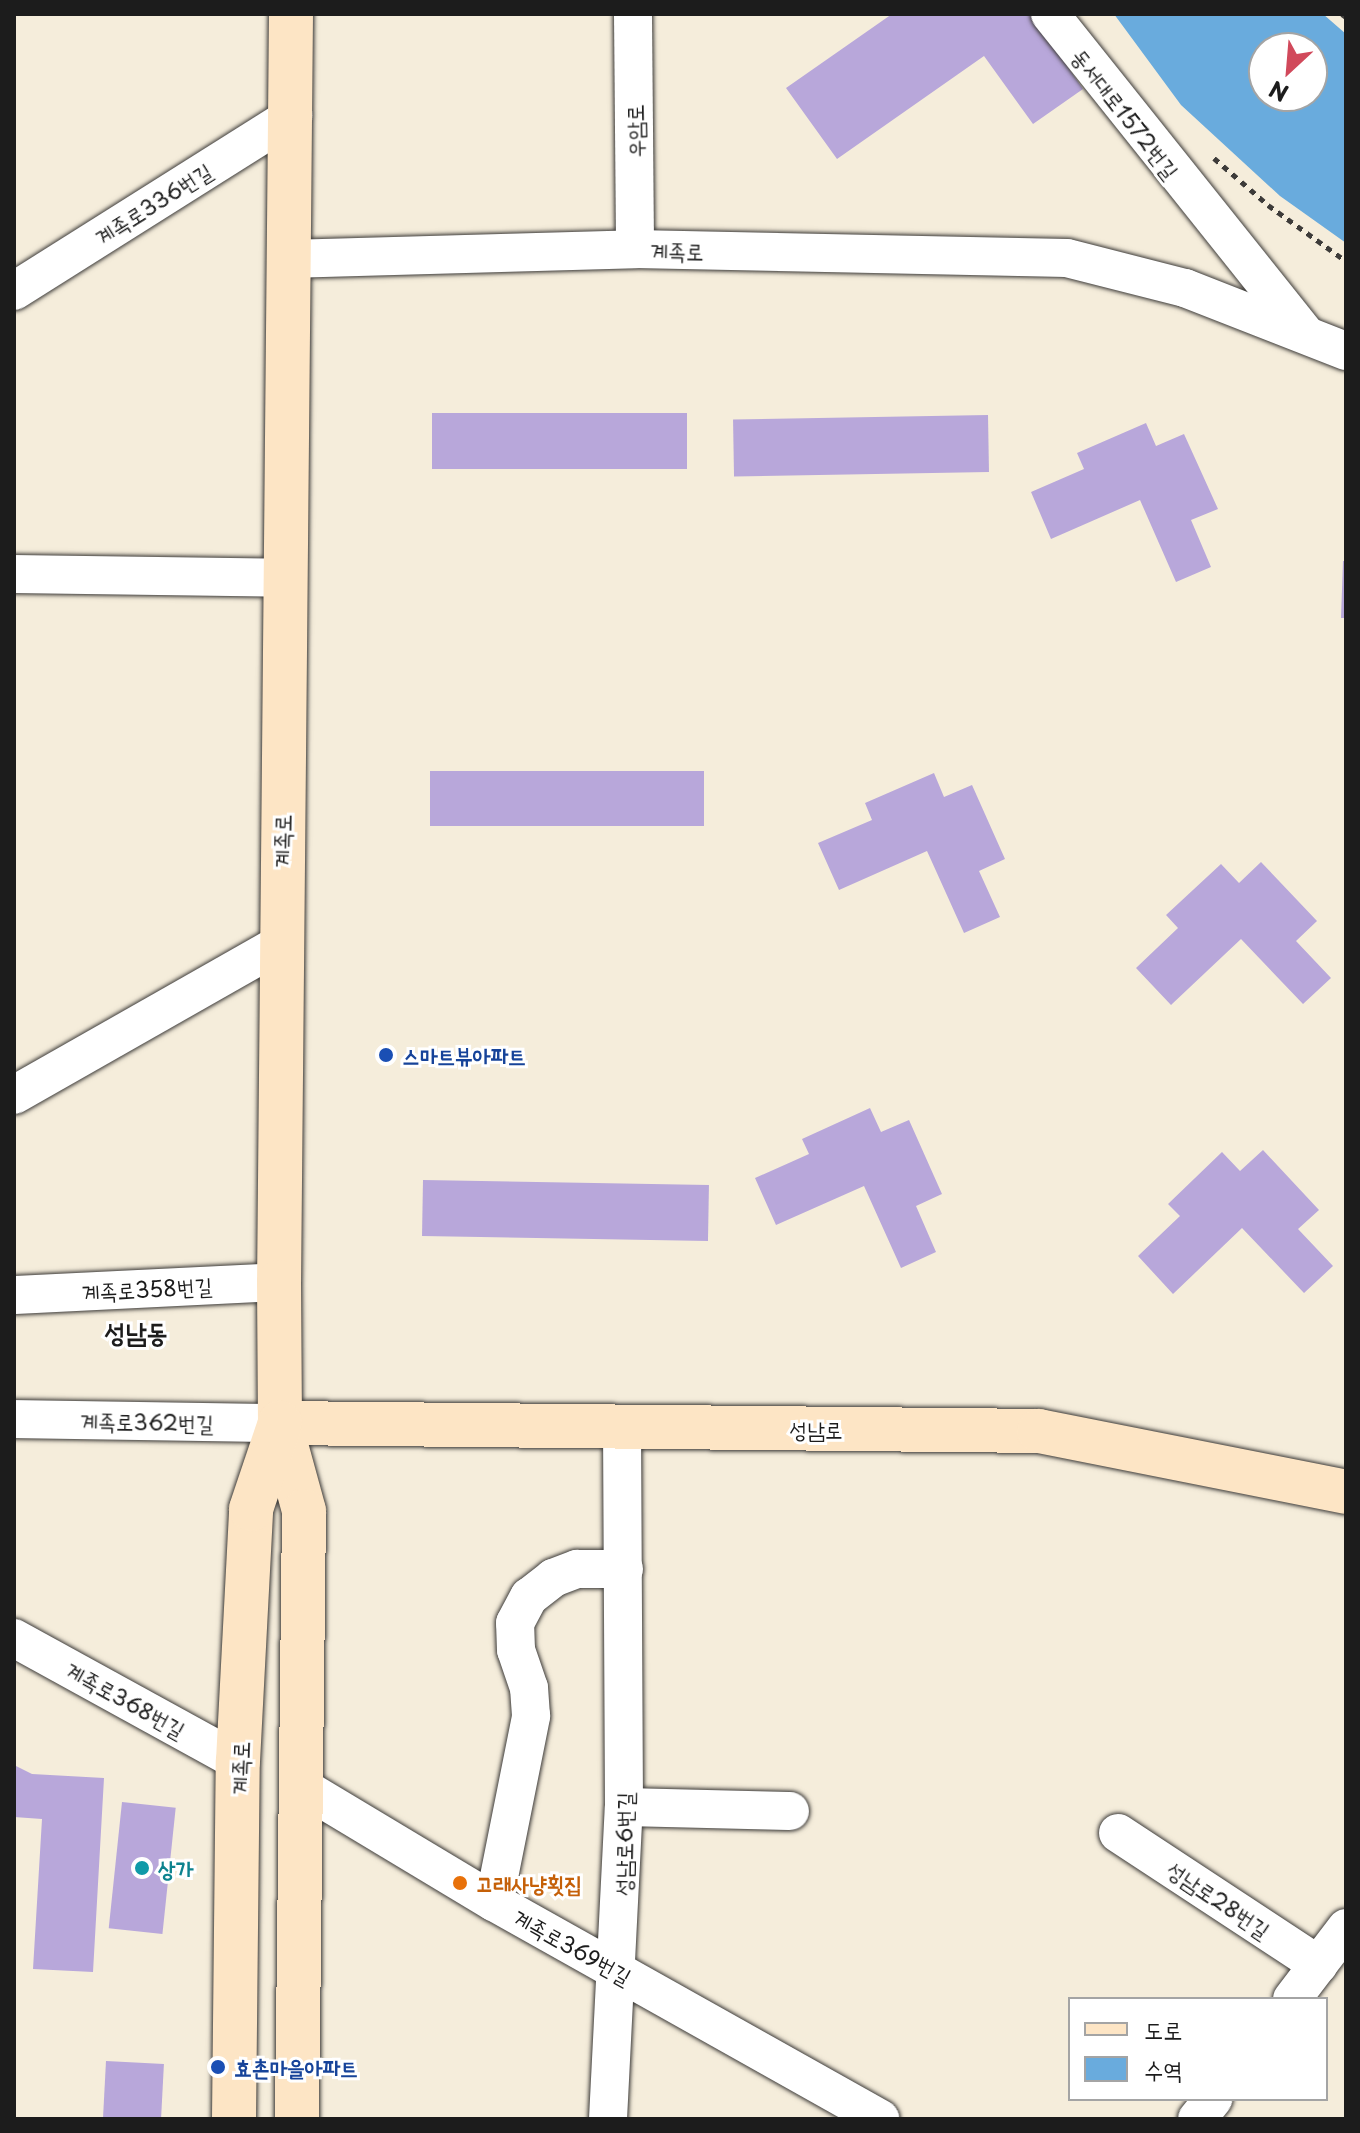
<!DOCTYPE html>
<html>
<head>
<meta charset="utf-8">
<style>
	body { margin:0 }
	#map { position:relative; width:1360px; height:2133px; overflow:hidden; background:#f5eddb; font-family:"Playpen Sans","Poor Story",sans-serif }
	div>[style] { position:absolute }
	.water>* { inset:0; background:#69abdd }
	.building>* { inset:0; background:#b8a7da; transform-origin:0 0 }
	.path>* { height:5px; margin-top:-2.5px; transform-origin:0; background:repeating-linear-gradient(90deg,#3d3b39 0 6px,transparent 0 12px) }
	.roads { filter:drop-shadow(0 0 2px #3d3b39) drop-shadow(0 0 2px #3d3b39) }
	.street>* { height:38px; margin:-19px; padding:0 19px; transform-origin:19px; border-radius:19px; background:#fff }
	.secondary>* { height:44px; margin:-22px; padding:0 22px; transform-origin:22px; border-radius:22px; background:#fde5c5 }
	.dots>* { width:22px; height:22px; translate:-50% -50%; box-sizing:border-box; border:4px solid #fff; border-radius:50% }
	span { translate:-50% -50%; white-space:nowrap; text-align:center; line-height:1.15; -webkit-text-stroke:6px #fff; paint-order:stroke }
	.street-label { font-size:22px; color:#1c1c1c }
	.transit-label { font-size:22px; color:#164399; font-weight:700 }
	.left { translate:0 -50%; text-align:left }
	.culture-label { font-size:22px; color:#0d838f; font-weight:700 }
	.food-label { font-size:22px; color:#c56008; font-weight:700 }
	.quarter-label { font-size:26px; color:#1c1c1c; font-weight:700 }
	.frame { position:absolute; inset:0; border:16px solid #1c1c1c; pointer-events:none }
	.legend { position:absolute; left:1068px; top:1997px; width:260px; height:104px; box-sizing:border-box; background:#fff; border:2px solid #a4a4a4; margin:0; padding:10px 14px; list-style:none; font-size:24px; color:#1c1c1c }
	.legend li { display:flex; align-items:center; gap:16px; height:40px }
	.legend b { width:40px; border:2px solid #a4a4a4 }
	.north { position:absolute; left:1248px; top:32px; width:80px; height:80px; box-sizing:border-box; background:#fff; border:2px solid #a4a4a4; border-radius:50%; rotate:206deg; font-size:22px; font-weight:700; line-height:32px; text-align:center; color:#1c1c1c }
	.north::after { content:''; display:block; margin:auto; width:28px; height:36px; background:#d1495b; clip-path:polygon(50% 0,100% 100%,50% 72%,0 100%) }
</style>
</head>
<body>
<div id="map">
	<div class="water">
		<i style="clip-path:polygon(evenodd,1114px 14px,1323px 14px,1346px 34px,1346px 243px,1280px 196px,1181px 105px,1114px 14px,1264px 48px,1312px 48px,1312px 96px,1264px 96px,1264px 48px)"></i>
	</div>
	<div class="building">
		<i style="clip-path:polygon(892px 14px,1031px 14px,1083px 89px,1033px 124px,984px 56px,837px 159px,786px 88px)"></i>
		<i style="left:432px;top:413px;width:255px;height:56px"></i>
		<i style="left:988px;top:415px;width:57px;height:255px;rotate:89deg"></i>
		<i style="clip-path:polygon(1146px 423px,1156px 446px,1184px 434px,1218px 509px,1191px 520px,1211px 567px,1176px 582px,1140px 500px,1051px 539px,1031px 492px,1084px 469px,1077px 453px)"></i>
		<i style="clip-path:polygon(1343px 561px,1346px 561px,1346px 618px,1341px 618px)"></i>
		<i style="left:430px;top:771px;width:274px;height:55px"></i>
		<i style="clip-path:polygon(934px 773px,944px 797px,972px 785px,1005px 859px,979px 871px,1000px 917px,964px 933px,927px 851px,839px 890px,818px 843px,872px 820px,865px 803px)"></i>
		<i style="clip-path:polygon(1261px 862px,1317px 921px,1296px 941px,1331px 978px,1303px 1004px,1241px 939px,1171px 1005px,1136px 968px,1178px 928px,1166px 915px,1221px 864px,1239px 883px)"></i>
		<i style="clip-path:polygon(870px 1108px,881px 1132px,909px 1120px,942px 1194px,916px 1206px,936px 1252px,901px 1268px,864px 1186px,776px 1225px,755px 1178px,809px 1154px,802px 1139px)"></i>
		<i style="clip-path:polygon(1263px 1150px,1319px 1210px,1298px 1229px,1333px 1266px,1304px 1293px,1242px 1228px,1173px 1294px,1138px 1256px,1180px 1216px,1168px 1204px,1222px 1152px,1240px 1171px)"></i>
		<i style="left:423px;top:1180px;width:286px;height:56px;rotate:1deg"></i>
		<i style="clip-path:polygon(14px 1765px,32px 1774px,104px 1778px,93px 1972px,33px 1969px,42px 1819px,14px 1817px)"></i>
		<i style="left:122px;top:1802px;width:54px;height:127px;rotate:6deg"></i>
		<i style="left:106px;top:2061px;width:58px;height:58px;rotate:3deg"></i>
	</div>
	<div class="path">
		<i style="left:1342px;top:14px;width:5px;rotate:37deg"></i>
		<i style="left:1214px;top:158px;width:72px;rotate:41deg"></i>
		<i style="left:1268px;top:205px;width:96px;rotate:35.7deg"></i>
	</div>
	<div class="roads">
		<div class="street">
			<i style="left:633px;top:14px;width:235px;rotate:89.5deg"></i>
			<i style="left:1050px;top:14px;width:407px;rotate:51.4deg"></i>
			<i style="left:287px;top:259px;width:348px;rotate:-1.6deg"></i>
			<i style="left:635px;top:249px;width:432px;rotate:1.2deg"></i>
			<i style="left:1067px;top:258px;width:122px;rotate:14.3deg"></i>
			<i style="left:1185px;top:288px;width:173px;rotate:21.4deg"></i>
			<i style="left:14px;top:291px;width:330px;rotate:-32.2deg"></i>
			<i style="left:14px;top:574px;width:270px;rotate:0.8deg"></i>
			<i style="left:14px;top:1095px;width:306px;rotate:-29.6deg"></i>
			<i style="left:14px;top:1295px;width:265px;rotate:-2.8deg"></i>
			<i style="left:14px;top:1419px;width:266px;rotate:0.9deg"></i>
			<i style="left:14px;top:1638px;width:256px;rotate:28.8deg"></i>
			<i style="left:304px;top:1788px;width:222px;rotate:31deg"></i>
			<i style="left:494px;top:1902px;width:443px;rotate:29.3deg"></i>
			<i style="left:624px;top:1807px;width:166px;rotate:1.4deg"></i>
			<i style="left:1118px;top:1833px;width:240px;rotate:33.3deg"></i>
			<i style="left:494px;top:1902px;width:190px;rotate:-78.7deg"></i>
			<i style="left:531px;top:1716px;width:28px;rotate:-94deg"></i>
			<i style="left:529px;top:1688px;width:40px;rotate:-108.9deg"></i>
			<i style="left:516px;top:1650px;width:27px;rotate:-92deg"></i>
			<i style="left:515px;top:1623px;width:30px;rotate:-62deg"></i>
			<i style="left:529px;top:1597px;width:31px;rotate:-38deg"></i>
			<i style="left:553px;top:1578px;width:26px;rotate:-21deg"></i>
			<i style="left:577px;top:1569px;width:47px"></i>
			<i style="left:1292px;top:1999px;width:89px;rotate:-52.7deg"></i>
			<i style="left:608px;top:2119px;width:312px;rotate:-87.1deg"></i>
			<i style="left:624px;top:1807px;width:379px;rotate:-90.3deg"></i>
			<i style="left:1197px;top:2119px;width:26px;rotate:-51deg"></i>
		</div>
		<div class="secondary">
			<i style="left:291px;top:14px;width:1268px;rotate:90.54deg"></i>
			<i style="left:279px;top:1282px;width:141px;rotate:89.6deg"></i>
			<i style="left:280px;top:1423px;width:91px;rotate:74.7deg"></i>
			<i style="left:304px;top:1511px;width:608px;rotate:90.66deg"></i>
			<i style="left:280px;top:1423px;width:759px;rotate:0.6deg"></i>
			<i style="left:1039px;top:1431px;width:313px;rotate:11.2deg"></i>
			<i style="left:234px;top:2119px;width:358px;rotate:-89.4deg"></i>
			<i style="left:238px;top:1761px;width:252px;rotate:-87deg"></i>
			<i style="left:251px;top:1509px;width:91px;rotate:-71.4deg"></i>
		</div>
	</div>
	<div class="dots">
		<i style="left:386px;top:1055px;background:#1a4fb4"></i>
		<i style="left:142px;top:1868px;background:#0f9aa8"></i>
		<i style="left:460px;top:1883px;background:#e8710a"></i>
		<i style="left:218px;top:2067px;background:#1a4fb4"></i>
	</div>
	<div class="street-label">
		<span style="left:1126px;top:113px;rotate:52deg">동서대로1572번길</span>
		<span style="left:634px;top:131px;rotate:-91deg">우암로</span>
		<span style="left:153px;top:203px;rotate:-32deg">계족로336번길</span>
		<span style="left:677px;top:250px;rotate:1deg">계족로</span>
		<span style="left:281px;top:841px;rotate:-89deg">계족로</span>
		<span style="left:147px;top:1288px;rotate:-3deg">계족로358번길</span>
		<span style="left:147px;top:1421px;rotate:1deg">계족로362번길</span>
		<span style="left:816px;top:1429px">성남로</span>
		<span style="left:126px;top:1699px;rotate:29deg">계족로368번길</span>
		<span style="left:239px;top:1768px;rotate:-88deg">계족로</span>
		<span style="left:623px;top:1844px;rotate:-89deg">성남로6번길</span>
		<span style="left:1219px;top:1899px;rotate:34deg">성남로28번길</span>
		<span style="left:573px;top:1946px;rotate:29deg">계족로369번길</span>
	</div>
	<div class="transit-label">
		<span class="left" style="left:402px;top:1055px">스마트뷰아파트</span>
		<span class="left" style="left:234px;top:2067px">효촌마을아파트</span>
	</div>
	<div class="culture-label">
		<span class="left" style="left:158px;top:1868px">상가</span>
	</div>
	<div class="food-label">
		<span class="left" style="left:476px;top:1883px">고래사냥횟집</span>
	</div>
	<div class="quarter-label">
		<span style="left:136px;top:1332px">성남동</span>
	</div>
	<div class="frame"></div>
	<ul class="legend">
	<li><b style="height:10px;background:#fde5c5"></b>도로</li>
	<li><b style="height:22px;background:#69abdd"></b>수역</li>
	</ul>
	<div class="north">N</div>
</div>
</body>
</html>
